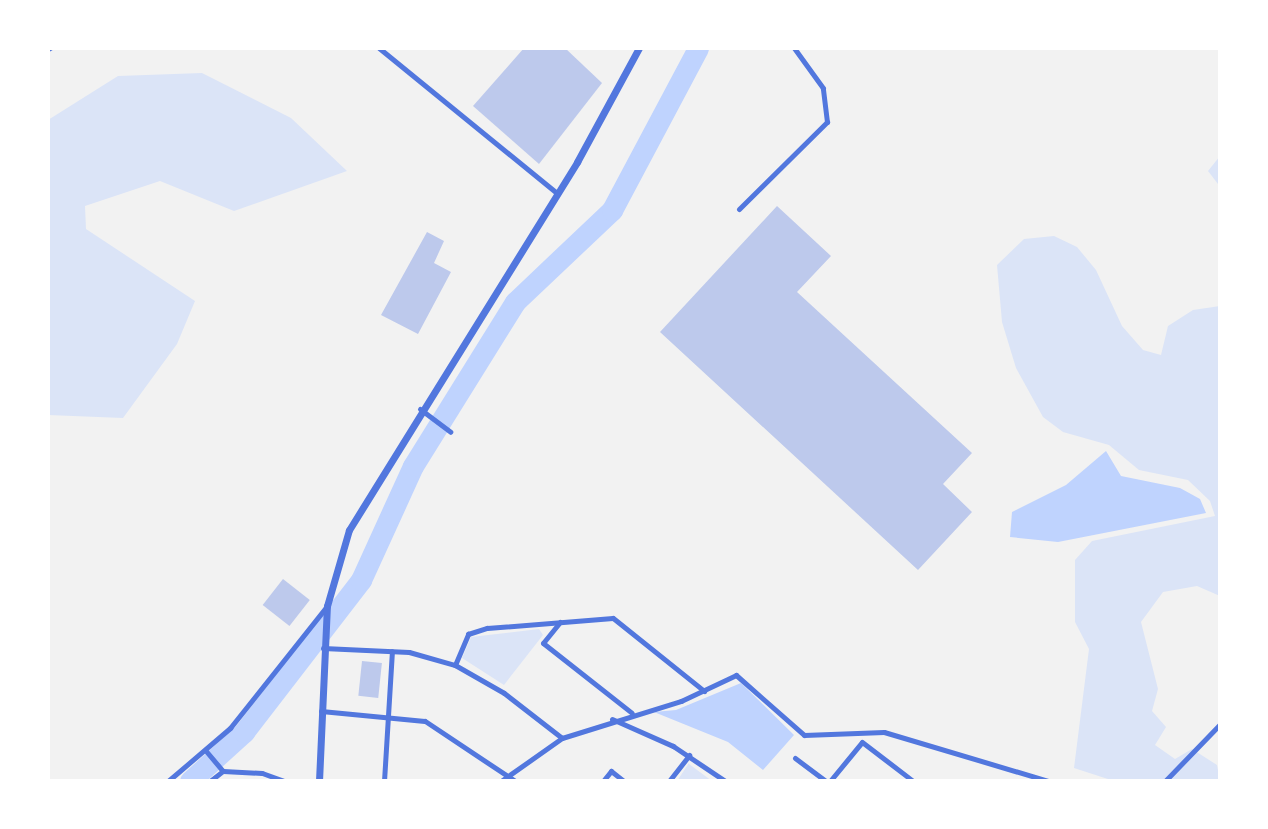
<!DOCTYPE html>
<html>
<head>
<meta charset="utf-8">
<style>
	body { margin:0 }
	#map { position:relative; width:1268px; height:829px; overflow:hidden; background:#f2f2f2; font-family:"Fira Sans Condensed",sans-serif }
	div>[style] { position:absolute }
	.green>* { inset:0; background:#dbe4f7 }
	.water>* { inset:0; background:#bfd3fe }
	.river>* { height:21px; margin:-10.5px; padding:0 10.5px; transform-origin:10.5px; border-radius:10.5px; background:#bfd3fe }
	.building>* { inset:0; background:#bdc9ec; transform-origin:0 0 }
	.minor>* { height:5px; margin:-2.5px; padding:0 2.5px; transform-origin:2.5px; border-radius:2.5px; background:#5277de }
	.tertiary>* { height:7px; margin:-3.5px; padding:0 3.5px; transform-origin:3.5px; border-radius:3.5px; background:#5277de }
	span { translate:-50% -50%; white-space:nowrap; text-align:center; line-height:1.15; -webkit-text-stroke:4.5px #fff; paint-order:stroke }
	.frame { position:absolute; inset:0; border:50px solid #fff; pointer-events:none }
</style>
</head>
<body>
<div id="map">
	<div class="green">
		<i style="clip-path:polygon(202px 73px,291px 118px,347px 171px,234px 211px,160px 181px,85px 206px,86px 229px,195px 301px,177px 344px,123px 418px,48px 415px,48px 120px,118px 76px)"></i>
		<i style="clip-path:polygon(1220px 156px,1220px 184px,1218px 184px,1208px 171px)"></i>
		<i style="clip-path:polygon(1054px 236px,1077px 247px,1096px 270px,1122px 326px,1143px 350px,1161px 355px,1168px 326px,1193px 310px,1220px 306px,1220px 596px,1197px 586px,1163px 592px,1141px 622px,1158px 689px,1152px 711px,1166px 727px,1155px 745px,1175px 759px,1192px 749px,1217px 765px,1220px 781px,1114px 781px,1074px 768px,1089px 649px,1075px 622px,1075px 560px,1092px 541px,1215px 516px,1210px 501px,1188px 480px,1139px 470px,1109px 445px,1063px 432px,1043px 417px,1016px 368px,1002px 322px,997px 265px,1024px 239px)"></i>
		<i style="clip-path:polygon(539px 629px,543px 635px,504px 685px,462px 658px,471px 637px)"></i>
		<i style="clip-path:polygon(689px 763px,689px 764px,712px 781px,677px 781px)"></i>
	</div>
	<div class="water">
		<i style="clip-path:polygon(1106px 451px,1121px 476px,1180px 488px,1200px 499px,1206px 513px,1058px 542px,1010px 537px,1012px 512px,1066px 485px)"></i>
		<i style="clip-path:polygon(741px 683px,794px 735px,763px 770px,728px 742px,654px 712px,676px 710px)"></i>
	</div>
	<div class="river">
		<i style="left:190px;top:781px;width:73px;rotate:-42.2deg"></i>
		<i style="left:244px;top:732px;width:192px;rotate:-52.4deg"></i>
		<i style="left:361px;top:580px;width:125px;rotate:-65.5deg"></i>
		<i style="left:413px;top:466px;width:193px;rotate:-58.1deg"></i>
		<i style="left:515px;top:302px;width:134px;rotate:-43.5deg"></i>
		<i style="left:612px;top:210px;width:183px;rotate:-62deg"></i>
	</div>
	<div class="building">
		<i style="clip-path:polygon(524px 48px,565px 48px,602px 83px,539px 164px,473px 106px)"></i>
		<i style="clip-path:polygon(777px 206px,831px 256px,797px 292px,972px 453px,943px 484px,972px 512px,918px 570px,660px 332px)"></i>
		<i style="clip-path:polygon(427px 232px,444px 241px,434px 263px,451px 272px,418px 334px,381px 315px)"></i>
		<i style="left:283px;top:579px;width:34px;height:33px;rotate:38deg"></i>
		<i style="left:362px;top:661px;width:20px;height:35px;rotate:6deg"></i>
	</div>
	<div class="minor">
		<i style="left:379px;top:48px;width:231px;rotate:39.2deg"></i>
		<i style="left:48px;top:49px;width:2px;rotate:-27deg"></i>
		<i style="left:739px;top:209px;width:124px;rotate:-44.7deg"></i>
		<i style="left:827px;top:122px;width:34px;rotate:-97deg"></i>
		<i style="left:823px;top:88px;width:49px;rotate:-125.9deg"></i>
		<i style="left:420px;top:409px;width:38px;rotate:37deg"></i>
		<i style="left:560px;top:622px;width:27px;rotate:129deg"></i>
		<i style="left:543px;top:643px;width:113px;rotate:38.2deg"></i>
		<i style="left:323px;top:648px;width:86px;rotate:2.7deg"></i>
		<i style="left:409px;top:652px;width:48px;rotate:15.8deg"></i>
		<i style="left:455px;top:665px;width:56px;rotate:29.7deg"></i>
		<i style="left:504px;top:693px;width:73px;rotate:37.8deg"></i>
		<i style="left:455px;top:665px;width:34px;rotate:-67deg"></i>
		<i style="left:468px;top:634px;width:20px;rotate:-18deg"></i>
		<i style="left:487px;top:628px;width:126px;rotate:-4.5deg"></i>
		<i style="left:613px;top:618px;width:117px;rotate:38.7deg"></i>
		<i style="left:321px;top:711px;width:104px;rotate:5.5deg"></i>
		<i style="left:425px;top:721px;width:108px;rotate:33.7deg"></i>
		<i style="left:612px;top:719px;width:67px;rotate:23.9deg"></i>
		<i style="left:673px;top:746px;width:63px;rotate:33.9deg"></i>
		<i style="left:206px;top:751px;width:26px;rotate:50deg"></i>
		<i style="left:223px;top:771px;width:39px;rotate:3deg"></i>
		<i style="left:262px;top:773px;width:23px;rotate:20deg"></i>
		<i style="left:795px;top:758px;width:38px;rotate:37deg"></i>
		<i style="left:168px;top:781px;width:82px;rotate:-40.5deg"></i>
		<i style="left:230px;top:728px;width:156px;rotate:-51.5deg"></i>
		<i style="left:210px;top:781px;width:16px;rotate:-38deg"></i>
		<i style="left:384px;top:781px;width:130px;rotate:-86.5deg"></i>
		<i style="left:501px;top:781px;width:75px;rotate:-35.2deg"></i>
		<i style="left:562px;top:738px;width:125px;rotate:-17.3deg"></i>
		<i style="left:681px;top:701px;width:61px;rotate:-25.3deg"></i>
		<i style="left:736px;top:675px;width:91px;rotate:41.4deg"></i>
		<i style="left:804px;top:735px;width:80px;rotate:-2.1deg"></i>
		<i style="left:884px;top:732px;width:171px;rotate:16.6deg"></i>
		<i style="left:603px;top:781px;width:13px;rotate:-51deg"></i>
		<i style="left:611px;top:771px;width:16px;rotate:38deg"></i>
		<i style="left:669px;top:781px;width:33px;rotate:-52deg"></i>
		<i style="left:830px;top:781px;width:50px;rotate:-50.6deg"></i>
		<i style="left:862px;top:742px;width:64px;rotate:37.4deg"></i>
		<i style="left:1165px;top:781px;width:79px;rotate:-46deg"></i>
	</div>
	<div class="tertiary">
		<i style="left:319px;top:781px;width:175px;rotate:-87.4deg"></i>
		<i style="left:327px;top:606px;width:79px;rotate:-73.9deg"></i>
		<i style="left:349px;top:530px;width:433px;rotate:-58.2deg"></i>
		<i style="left:577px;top:162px;width:130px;rotate:-61.5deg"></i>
	</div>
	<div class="frame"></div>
</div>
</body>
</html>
